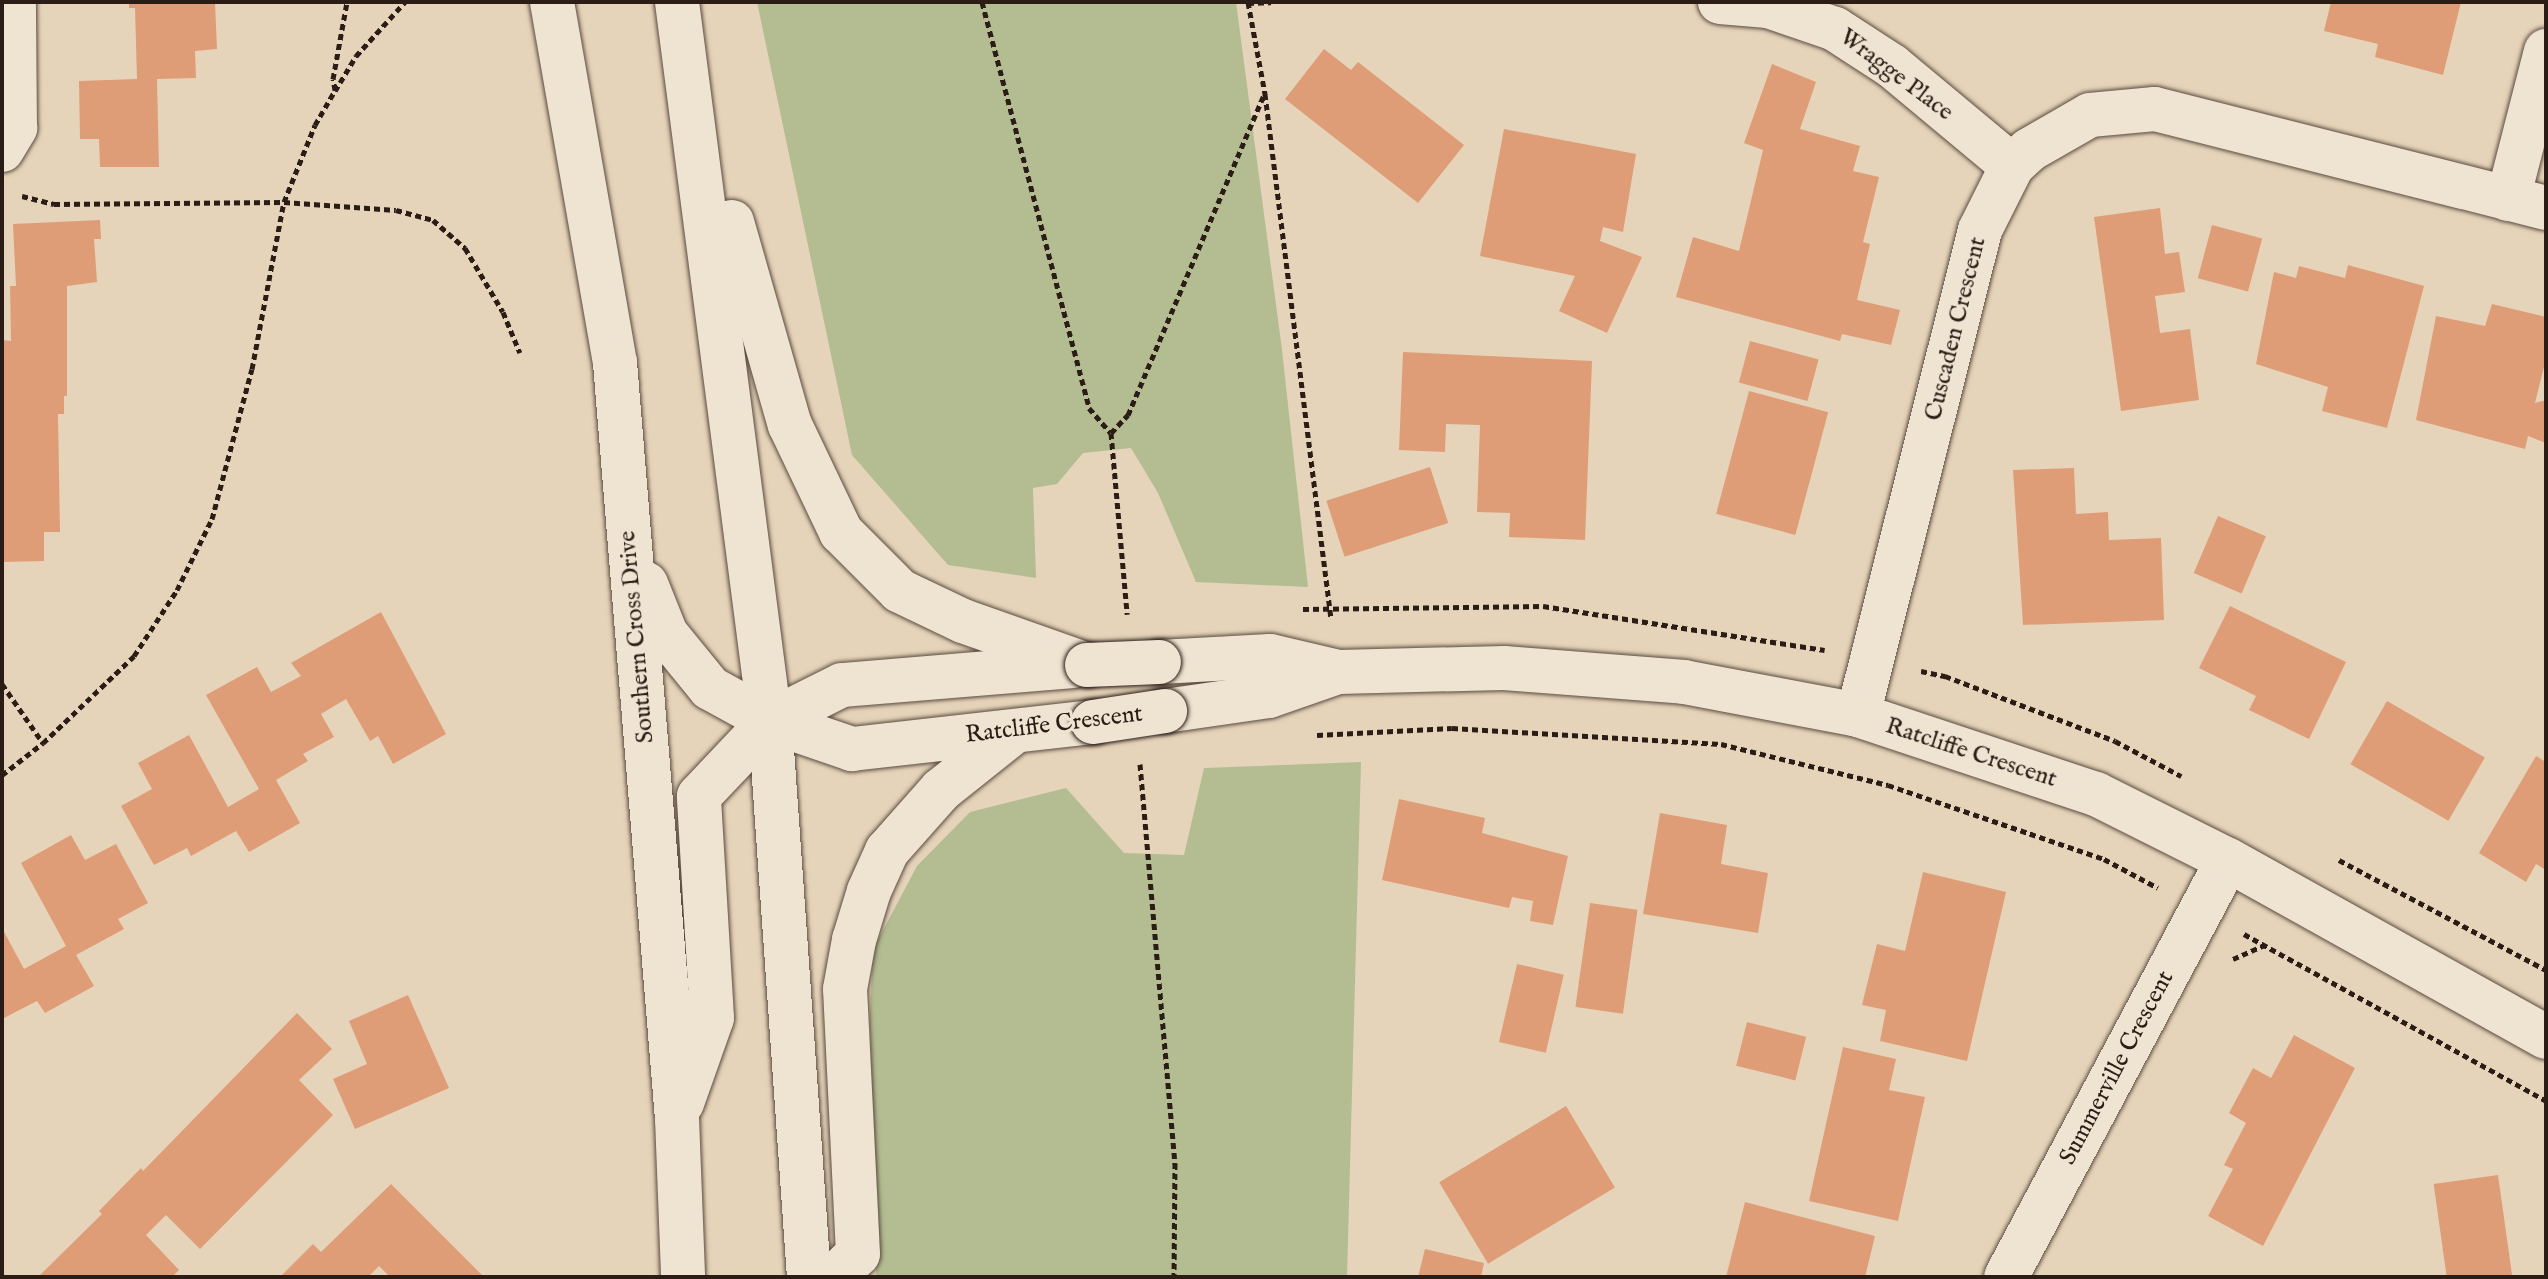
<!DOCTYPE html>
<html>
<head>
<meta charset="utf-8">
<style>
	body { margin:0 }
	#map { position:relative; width:2548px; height:1279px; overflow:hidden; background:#e6d4ba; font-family:"IM FELL English",serif }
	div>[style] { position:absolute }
	.green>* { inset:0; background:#b3bd91 }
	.building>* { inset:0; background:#de9d77; transform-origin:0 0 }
	.path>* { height:5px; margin-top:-2.5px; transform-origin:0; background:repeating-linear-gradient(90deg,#2b1d16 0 6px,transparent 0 10px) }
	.roads { filter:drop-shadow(0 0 2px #5a4b3f) drop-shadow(0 0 2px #5a4b3f) }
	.street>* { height:44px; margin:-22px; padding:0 22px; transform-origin:22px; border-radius:22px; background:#efe3d2 }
	.secondary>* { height:44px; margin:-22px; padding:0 22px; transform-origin:22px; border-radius:22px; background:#efe3d2 }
	.bridges { filter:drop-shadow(0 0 2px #2b1d16) drop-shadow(0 0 2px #2b1d16) }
	.secondary-bridge>* { height:44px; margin:-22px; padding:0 22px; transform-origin:22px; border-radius:22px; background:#efe3d2 }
	span { translate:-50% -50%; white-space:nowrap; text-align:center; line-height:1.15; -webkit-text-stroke:6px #efe3d2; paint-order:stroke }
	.street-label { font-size:24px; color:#2b1d16 }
	.frame { position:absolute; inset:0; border:4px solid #2b1d16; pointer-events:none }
</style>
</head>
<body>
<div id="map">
	<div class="green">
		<i style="clip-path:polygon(757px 2px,1236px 2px,1282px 350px,1308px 587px,1196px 582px,1158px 493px,1131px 448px,1083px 453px,1057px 484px,1033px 488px,1036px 578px,948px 565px,852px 455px)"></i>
		<i style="clip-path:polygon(1361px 762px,1347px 1277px,876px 1277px,870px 1014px,873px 949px,917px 866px,970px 812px,1066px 788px,1124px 853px,1184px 855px,1204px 768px)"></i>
	</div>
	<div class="building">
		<i style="clip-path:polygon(129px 2px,215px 2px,217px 49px,195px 51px,196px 78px,157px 79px,159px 167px,100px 167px,99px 139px,80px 139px,79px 81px,137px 79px,135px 8px,129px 8px)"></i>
		<i style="clip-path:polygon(2331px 2px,2461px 2px,2443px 75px,2375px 57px,2378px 44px,2324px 31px)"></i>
		<i style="clip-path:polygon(1324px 49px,1351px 70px,1358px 62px,1464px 145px,1418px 203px,1285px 99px)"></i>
		<i style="clip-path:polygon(1772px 64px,1816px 82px,1800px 129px,1860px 146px,1853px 171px,1879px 177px,1863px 242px,1870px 244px,1857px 300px,1900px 310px,1891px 345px,1842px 334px,1840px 341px,1676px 297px,1693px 237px,1739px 251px,1763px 150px,1744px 143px)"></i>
		<i style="clip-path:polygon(1504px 129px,1636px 154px,1623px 232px,1603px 227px,1600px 241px,1642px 257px,1607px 333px,1559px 311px,1575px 276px,1480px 256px)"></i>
		<i style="clip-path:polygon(2160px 208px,2165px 254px,2179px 252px,2185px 292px,2155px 296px,2160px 333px,2190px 329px,2199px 400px,2121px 411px,2094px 217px)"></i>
		<i style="clip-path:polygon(100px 220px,101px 239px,94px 239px,97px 282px,67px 286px,67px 396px,64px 396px,64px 414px,58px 414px,60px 532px,44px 532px,44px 561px,2px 562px,2px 340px,11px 341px,10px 286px,16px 286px,13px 224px)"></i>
		<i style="left:2212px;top:225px;width:52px;height:55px;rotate:15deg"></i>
		<i style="clip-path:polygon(2348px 265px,2424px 286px,2387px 428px,2322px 411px,2328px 387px,2256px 364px,2274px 272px,2296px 278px,2299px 266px,2345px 278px)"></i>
		<i style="clip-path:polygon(2492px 304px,2546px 317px,2546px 359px,2535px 403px,2546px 400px,2546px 443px,2528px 436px,2525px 449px,2416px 420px,2436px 316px,2485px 326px)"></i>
		<i style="left:1750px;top:341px;width:71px;height:43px;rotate:15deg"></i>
		<i style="clip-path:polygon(1403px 352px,1592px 361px,1585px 540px,1509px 537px,1510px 513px,1477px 512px,1480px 425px,1446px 424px,1445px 452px,1399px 450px)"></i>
		<i style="left:1749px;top:391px;width:82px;height:127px;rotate:15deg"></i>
		<i style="left:1430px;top:467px;width:59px;height:109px;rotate:72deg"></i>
		<i style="clip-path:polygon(2074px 468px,2076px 514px,2108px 512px,2109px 540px,2161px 538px,2164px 620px,2023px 625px,2013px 470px)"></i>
		<i style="left:2218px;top:516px;width:52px;height:62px;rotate:23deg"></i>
		<i style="clip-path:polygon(2230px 606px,2346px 662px,2309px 739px,2249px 710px,2256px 696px,2199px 668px)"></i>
		<i style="clip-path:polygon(381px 612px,446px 734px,393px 764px,378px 736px,370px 741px,346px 699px,321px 714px,334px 737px,303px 754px,308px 761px,276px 780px,300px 823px,249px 852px,236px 831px,191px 856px,187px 848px,154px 865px,121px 806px,152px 789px,138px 763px,189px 735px,228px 807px,259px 789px,206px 695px,257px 667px,271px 692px,301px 676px,291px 663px)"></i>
		<i style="left:2387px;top:701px;width:113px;height:73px;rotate:30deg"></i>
		<i style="clip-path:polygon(2536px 756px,2546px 762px,2546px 870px,2536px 864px,2526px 882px,2479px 853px)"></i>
		<i style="clip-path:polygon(1399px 799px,1485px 818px,1482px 833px,1568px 856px,1553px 925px,1530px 921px,1533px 901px,1512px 897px,1509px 908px,1382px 880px)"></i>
		<i style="clip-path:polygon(1660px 813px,1727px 825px,1721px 864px,1768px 873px,1758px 933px,1643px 914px)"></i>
		<i style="clip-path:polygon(71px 835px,85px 860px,116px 844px,148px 903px,118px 919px,124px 929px,76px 955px,94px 986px,45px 1013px,37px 1001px,2px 1019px,2px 928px,24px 969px,66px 946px,21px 863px)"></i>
		<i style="clip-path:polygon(1923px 872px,2006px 892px,1967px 1061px,1880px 1041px,1886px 1010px,1862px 1005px,1877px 944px,1905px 951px)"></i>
		<i style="left:1590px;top:903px;width:48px;height:105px;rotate:8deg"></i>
		<i style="left:1517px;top:964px;width:48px;height:80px;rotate:13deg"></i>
		<i style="clip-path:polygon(408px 995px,449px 1088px,355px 1129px,333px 1079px,367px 1064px,349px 1021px)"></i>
		<i style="clip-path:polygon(297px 1013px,332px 1049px,299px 1080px,333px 1115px,200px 1249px,166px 1215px,146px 1235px,179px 1270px,172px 1277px,38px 1277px,102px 1214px,99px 1211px,141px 1168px,143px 1171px)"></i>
		<i style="left:1747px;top:1022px;width:61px;height:45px;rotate:14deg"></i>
		<i style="clip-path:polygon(2294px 1035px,2355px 1068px,2263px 1246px,2208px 1216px,2233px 1169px,2224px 1165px,2246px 1123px,2229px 1113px,2253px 1068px,2271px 1078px)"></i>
		<i style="clip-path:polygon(1843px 1047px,1896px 1059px,1889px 1090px,1925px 1097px,1898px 1221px,1809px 1201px)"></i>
		<i style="left:1566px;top:1106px;width:95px;height:148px;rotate:59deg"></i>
		<i style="left:2498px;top:1175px;width:103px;height:65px;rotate:82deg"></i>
		<i style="clip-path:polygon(391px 1184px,484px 1277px,390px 1277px,379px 1266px,368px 1277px,280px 1277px,313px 1244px,321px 1252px)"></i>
		<i style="clip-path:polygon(1745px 1202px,1875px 1236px,1865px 1277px,1726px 1277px)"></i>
		<i style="clip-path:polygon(1425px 1249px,1484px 1263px,1481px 1277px,1418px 1277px)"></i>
	</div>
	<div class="path">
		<i style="left:982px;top:2px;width:420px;rotate:75.2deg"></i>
		<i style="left:1089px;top:408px;width:33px;rotate:49deg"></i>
		<i style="left:1111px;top:433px;width:182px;rotate:84.9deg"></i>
		<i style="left:1248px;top:2px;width:94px;rotate:79.5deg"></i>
		<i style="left:1265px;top:94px;width:529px;rotate:82.83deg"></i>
		<i style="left:1248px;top:3px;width:23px;rotate:-2deg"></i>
		<i style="left:335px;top:90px;width:11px;rotate:-100deg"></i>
		<i style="left:333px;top:79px;width:78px;rotate:-79.7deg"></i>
		<i style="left:22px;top:196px;width:33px;rotate:14deg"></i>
		<i style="left:54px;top:204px;width:230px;rotate:-0.5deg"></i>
		<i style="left:284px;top:202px;width:112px;rotate:4.1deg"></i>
		<i style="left:396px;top:210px;width:38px;rotate:15deg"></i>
		<i style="left:433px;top:220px;width:43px;rotate:41.2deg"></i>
		<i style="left:465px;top:248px;width:74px;rotate:59.3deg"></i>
		<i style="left:503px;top:312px;width:44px;rotate:67.5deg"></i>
		<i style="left:1111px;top:433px;width:25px;rotate:-47deg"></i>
		<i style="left:1128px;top:415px;width:348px;rotate:-67deg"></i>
		<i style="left:1303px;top:609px;width:240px;rotate:-0.7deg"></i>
		<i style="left:1543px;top:606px;width:285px;rotate:8.9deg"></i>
		<i style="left:1921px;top:671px;width:25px;rotate:12deg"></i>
		<i style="left:1945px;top:676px;width:182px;rotate:20.9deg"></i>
		<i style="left:2115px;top:741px;width:75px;rotate:27.9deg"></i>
		<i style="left:2px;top:684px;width:72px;rotate:55.2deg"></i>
		<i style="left:1317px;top:735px;width:135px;rotate:-3deg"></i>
		<i style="left:1452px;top:728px;width:269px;rotate:3.4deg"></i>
		<i style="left:1721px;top:744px;width:172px;rotate:13.8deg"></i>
		<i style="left:1888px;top:785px;width:228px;rotate:18.9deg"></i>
		<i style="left:2104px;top:859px;width:61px;rotate:28.2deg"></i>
		<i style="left:1140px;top:764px;width:401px;rotate:85deg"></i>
		<i style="left:1175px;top:1163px;width:114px;rotate:90.5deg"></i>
		<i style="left:2px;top:775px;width:52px;rotate:-38deg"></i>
		<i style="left:43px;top:743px;width:126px;rotate:-43.7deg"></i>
		<i style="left:134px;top:656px;width:79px;rotate:-56.9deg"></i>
		<i style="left:177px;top:590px;width:79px;rotate:-63.8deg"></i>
		<i style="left:212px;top:519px;width:155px;rotate:-75.1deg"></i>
		<i style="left:252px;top:369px;width:170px;rotate:-79.2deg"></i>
		<i style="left:284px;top:202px;width:83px;rotate:-68.1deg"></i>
		<i style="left:315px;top:125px;width:39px;rotate:-60deg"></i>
		<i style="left:335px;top:91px;width:41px;rotate:-59deg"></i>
		<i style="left:356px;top:56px;width:73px;rotate:-47.8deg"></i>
		<i style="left:2339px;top:860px;width:234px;rotate:28deg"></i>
		<i style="left:2244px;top:934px;width:345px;rotate:28.9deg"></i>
		<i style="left:2233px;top:959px;width:34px;rotate:-24deg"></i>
	</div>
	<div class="roads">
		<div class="street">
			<i style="left:1720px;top:2px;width:48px;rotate:4.8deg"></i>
			<i style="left:1768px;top:6px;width:71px;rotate:18.9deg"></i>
			<i style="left:1835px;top:29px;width:68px;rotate:33deg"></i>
			<i style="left:1892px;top:66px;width:156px;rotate:39.8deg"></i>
			<i style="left:2px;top:150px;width:26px;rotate:-59deg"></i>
			<i style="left:15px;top:128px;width:126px;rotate:-90.5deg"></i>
			<i style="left:2508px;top:199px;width:153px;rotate:-75.6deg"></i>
			<i style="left:1858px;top:715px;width:500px;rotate:-75.88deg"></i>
			<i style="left:1980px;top:230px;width:72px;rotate:-63.4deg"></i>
			<i style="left:2012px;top:166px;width:23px;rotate:-43deg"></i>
			<i style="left:2029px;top:150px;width:70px;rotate:-29.8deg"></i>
			<i style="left:2090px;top:115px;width:65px;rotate:-5.3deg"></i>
			<i style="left:2155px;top:109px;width:403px;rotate:14.2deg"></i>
			<i style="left:2006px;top:1277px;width:472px;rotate:-62deg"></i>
		</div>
		<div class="secondary">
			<i style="left:552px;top:2px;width:366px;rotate:80.1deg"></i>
			<i style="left:615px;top:363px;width:758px;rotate:85.31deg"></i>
			<i style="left:677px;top:1118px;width:159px;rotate:87.8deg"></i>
			<i style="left:677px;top:2px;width:725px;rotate:82.63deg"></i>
			<i style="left:770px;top:721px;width:557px;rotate:85.99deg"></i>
			<i style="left:732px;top:222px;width:211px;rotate:74.1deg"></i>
			<i style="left:790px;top:425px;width:119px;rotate:64.5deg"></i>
			<i style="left:841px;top:532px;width:83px;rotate:45deg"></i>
			<i style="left:900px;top:591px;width:70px;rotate:25.5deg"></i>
			<i style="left:963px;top:621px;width:132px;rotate:19.5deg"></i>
			<i style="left:646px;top:584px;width:54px;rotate:68.2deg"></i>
			<i style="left:666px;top:634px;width:70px;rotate:50.8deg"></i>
			<i style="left:710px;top:688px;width:68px;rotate:28.8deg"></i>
			<i style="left:770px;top:721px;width:87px;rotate:18.9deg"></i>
			<i style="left:852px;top:749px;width:243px;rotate:-6.4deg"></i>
			<i style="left:1159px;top:662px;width:111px;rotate:-3.1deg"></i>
			<i style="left:1270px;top:656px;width:70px;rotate:13.2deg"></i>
			<i style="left:1338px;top:672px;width:166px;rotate:-1.4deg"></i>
			<i style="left:1504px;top:668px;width:181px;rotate:4.4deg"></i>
			<i style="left:1684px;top:682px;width:177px;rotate:10.7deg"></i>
			<i style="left:1858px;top:715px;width:251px;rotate:18.4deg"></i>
			<i style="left:2096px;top:794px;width:148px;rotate:26.6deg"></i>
			<i style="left:2228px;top:860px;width:364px;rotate:29.1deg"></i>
			<i style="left:1165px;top:711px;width:105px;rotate:-8.2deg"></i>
			<i style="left:1269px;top:696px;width:73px;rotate:-19.2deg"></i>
			<i style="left:682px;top:1103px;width:90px;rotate:-70.6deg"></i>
			<i style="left:712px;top:1018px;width:222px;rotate:-93.4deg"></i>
			<i style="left:699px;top:796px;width:103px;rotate:-46.6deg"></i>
			<i style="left:770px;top:721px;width:80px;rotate:-26.6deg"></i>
			<i style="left:842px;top:685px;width:231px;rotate:-4.7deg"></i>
			<i style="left:834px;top:1277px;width:33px;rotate:-44deg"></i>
			<i style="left:858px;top:1254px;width:265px;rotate:-92.8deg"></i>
			<i style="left:845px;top:989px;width:50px;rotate:-79.6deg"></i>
			<i style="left:854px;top:940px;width:51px;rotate:-73deg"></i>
			<i style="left:869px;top:891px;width:44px;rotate:-65.8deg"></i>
			<i style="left:887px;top:851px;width:81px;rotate:-48.5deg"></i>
			<i style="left:941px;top:790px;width:93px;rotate:-38.5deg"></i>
		</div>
	</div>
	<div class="bridges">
		<div class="secondary-bridge">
			<i style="left:1087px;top:665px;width:72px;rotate:-2.4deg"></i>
			<i style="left:1093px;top:722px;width:73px;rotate:-8.7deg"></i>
		</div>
	</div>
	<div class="street-label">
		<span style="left:1896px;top:75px;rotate:37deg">Wragge Place</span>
		<span style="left:1956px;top:329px;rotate:-76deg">Cuscaden Crescent</span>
		<span style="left:637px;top:637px;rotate:-95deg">Southern Cross Drive</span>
		<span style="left:1054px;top:725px;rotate:-7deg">Ratcliffe Crescent</span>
		<span style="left:1971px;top:753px;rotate:18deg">Ratcliffe Crescent</span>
		<span style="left:2117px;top:1068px;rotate:-62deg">Summerville Crescent</span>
	</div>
	<div class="frame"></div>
</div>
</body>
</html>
